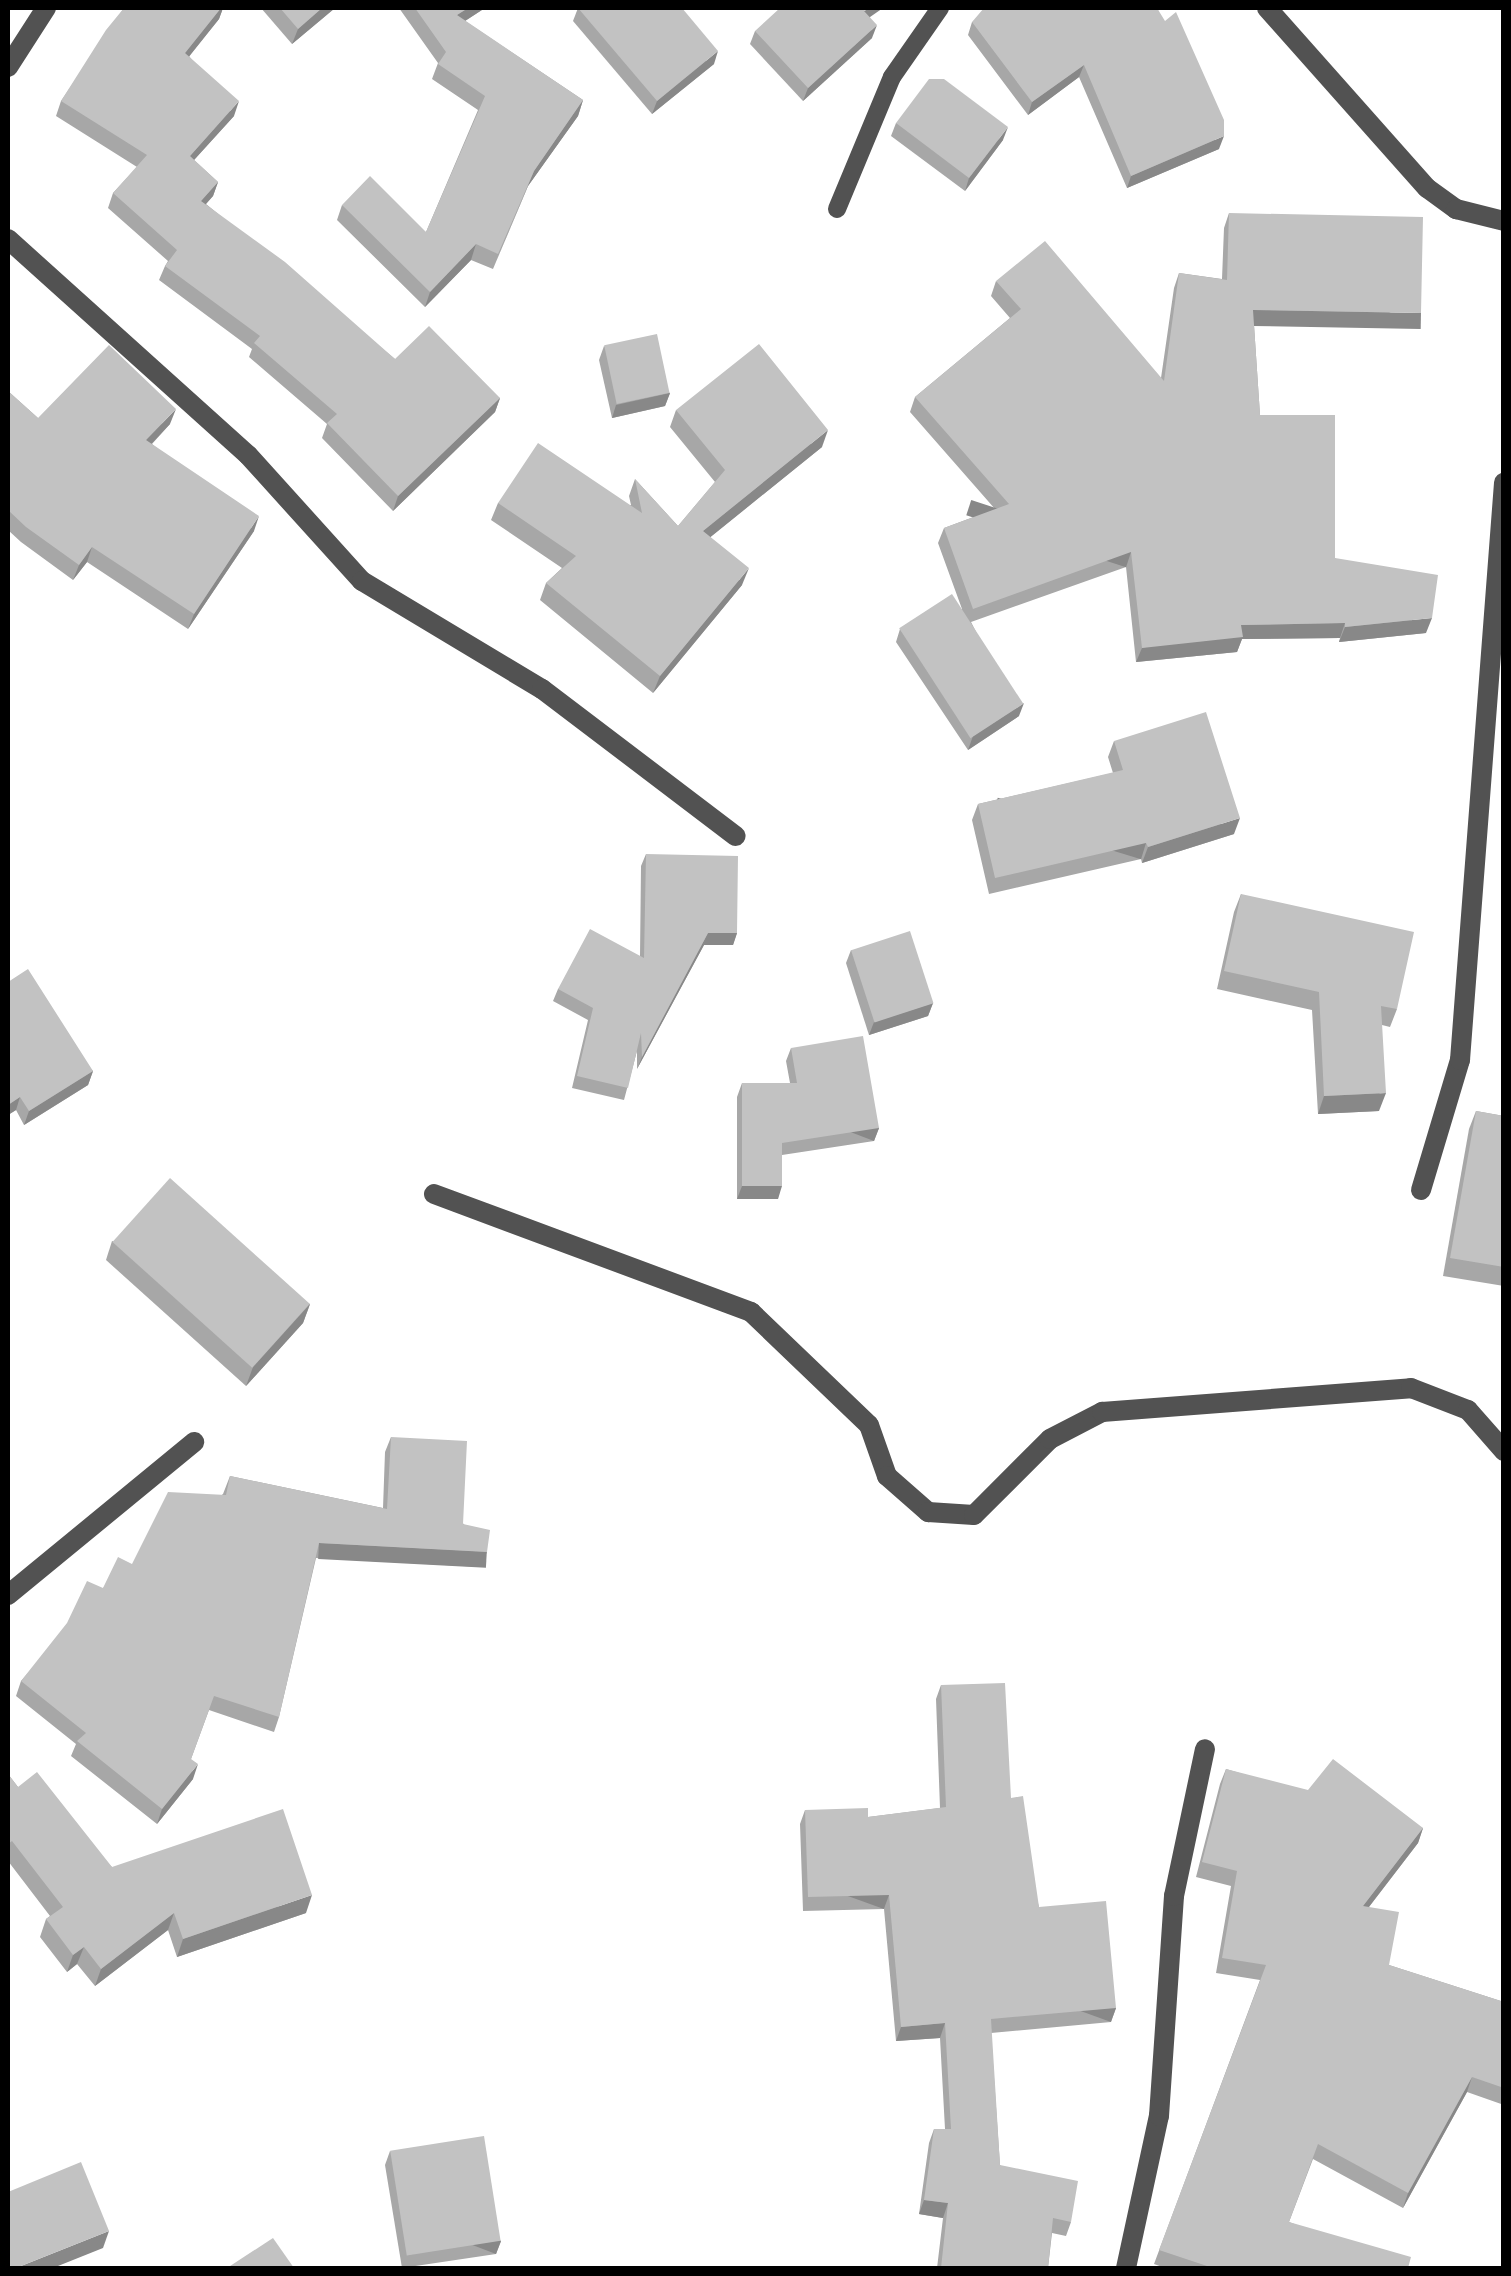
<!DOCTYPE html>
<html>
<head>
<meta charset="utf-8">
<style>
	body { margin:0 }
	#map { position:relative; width:1511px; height:2276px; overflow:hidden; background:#fff; font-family:"Public Sans",sans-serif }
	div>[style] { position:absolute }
	.lane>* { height:18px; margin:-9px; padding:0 9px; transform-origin:9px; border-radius:9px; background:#525252 }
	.street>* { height:20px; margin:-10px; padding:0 10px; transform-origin:10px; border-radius:10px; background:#525252 }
	.wall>* { inset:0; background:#a7a7a7 }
	.shaded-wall>* { inset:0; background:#888; transform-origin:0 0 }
	.building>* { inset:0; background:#c2c2c2; transform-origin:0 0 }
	span { translate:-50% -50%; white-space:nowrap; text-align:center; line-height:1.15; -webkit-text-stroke:8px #fff; paint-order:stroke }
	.frame { position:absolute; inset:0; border:10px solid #000; pointer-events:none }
</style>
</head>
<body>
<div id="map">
	<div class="lane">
		<i style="left:837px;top:209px;width:143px;rotate:-67.4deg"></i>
		<i style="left:892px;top:77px;width:84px;rotate:-55.2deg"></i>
	</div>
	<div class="street">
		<i style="left:1267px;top:8px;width:241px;rotate:48.4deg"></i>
		<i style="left:1427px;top:188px;width:36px;rotate:36deg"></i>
		<i style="left:1456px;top:209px;width:49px;rotate:14deg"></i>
		<i style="left:8px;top:67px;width:70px;rotate:-57.2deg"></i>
		<i style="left:8px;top:239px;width:323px;rotate:42deg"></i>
		<i style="left:248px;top:455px;width:170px;rotate:47.9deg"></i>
		<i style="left:362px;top:581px;width:210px;rotate:31deg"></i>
		<i style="left:542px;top:689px;width:243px;rotate:37.2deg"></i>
		<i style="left:1421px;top:1190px;width:136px;rotate:-73.3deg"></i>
		<i style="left:1460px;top:1060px;width:579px;rotate:-85.64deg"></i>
		<i style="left:434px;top:1194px;width:338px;rotate:20.4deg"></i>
		<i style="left:751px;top:1312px;width:163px;rotate:43.8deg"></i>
		<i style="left:869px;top:1425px;width:54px;rotate:70.6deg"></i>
		<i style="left:887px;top:1476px;width:55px;rotate:41.3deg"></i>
		<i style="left:928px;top:1512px;width:46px;rotate:3.7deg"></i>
		<i style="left:974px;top:1515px;width:107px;rotate:-45deg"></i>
		<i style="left:1050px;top:1439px;width:59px;rotate:-27.4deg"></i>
		<i style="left:1102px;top:1412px;width:310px;rotate:-4.4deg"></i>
		<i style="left:1411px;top:1388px;width:61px;rotate:21.1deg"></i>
		<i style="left:1468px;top:1410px;width:55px;rotate:48.7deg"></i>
		<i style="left:8px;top:1595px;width:241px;rotate:-39.4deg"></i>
		<i style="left:1126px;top:2268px;width:156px;rotate:-77.8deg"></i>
		<i style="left:1159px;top:2116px;width:221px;rotate:-86.1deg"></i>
		<i style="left:1174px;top:1896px;width:150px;rotate:-78.1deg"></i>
	</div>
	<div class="wall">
		<i style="clip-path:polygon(124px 8px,223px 8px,219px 19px,189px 56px,234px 116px,194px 160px,218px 182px,213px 196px,206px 204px,395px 359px,500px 398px,495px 412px,393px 511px,322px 438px,327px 424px,249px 357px,252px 349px,159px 280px,165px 266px,168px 261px,108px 208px,113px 193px,137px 167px,56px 116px,61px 101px)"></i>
		<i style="clip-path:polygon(261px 8px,335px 8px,292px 44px)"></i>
		<i style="clip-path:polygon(399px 8px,485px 8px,465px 21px,583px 100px,578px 116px,528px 186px,493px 269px,471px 260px,425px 307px,337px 220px,342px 205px,426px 232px,478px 110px,432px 79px,438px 63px)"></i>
		<i style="clip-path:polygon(578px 8px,714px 64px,652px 114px,573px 21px)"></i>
		<i style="clip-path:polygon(1157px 8px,1219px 149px,1127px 188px,1079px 77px,1028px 115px,968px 35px,972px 22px)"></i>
		<i style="clip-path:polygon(870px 17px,872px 38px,803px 101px,750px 44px,755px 31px)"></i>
		<i style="clip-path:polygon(896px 123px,1003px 140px,965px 191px,891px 136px)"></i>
		<i style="clip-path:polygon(1229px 213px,1415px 328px,1254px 325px,1260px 415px,1335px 558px,1426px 633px,1339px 642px,1340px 638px,1242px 639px,1237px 652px,1136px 662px,1126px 567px,971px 622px,1019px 716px,968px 750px,896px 642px,900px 629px,962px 609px,938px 543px,944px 528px,995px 509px,910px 412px,915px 397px,1010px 318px,991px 296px,996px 281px,1161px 378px,1174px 288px,1179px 273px,1222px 279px,1224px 228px)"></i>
		<i style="clip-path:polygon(604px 346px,670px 393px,665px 406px,612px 418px,599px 360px)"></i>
		<i style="clip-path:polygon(8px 391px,38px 418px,170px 424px,152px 444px,254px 531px,188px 629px,87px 562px,73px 580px,21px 542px,8px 530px)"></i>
		<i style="clip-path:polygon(676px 410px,822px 447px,710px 537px,742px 585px,653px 693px,540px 600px,546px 583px,562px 568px,491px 520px,498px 503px,631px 505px,629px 496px,635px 479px,678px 526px,715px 482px,670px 427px)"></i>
		<i style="clip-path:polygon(1114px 741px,1234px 834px,1142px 863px,1141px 859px,989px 894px,972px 820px,978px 804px,1113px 773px,1108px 757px)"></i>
		<i style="clip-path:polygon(646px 854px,737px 933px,733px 945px,704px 945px,637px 1069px,637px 1051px,624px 1100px,572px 1088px,588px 1020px,553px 1001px,558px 989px,640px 956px,641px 866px)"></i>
		<i style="clip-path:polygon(1241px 894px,1397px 1009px,1390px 1027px,1382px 1025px,1379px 1111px,1318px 1114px,1312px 1010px,1217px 989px,1234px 912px)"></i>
		<i style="clip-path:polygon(851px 950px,933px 1003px,928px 1016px,869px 1035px,846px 963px)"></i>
		<i style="clip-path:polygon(8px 982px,93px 1071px,88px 1085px,24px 1125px,16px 1110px,8px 1115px)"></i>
		<i style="clip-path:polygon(791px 1048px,879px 1128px,874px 1141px,782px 1155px,778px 1199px,737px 1199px,737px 1097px,742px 1083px,790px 1083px,786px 1061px)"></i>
		<i style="clip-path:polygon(1476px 1111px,1504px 1116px,1504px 1286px,1443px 1276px,1469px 1129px)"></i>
		<i style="clip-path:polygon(112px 1241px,310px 1304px,303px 1323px,246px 1386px,106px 1260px)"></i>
		<i style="clip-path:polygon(391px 1437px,487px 1552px,481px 1567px,316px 1558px,279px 1717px,274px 1732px,209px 1710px,191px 1759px,193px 1779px,157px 1824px,71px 1756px,76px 1744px,16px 1696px,21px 1681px,103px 1588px,223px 1494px,230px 1476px,383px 1508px,385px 1452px)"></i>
		<i style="clip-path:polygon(941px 1685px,1011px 1798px,1039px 1907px,1116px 2008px,1111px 2022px,991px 2033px,1000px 2165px,1071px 2222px,1066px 2236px,1052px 2233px,1048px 2268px,937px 2268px,943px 2218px,919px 2214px,929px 2143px,934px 2129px,945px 2129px,940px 2038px,896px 2041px,884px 1909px,803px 1911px,800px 1824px,805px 1810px,868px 1817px,940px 1808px,936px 1699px)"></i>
		<i style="clip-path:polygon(1226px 1769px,1423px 1828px,1418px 1843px,1369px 1907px,1389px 1965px,1504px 2002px,1504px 2105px,1467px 2092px,1403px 2208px,1313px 2159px,1289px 2222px,1408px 2268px,1165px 2268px,1154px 2264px,1260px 1980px,1216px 1973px,1231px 1886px,1196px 1877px,1220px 1784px)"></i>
		<i style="clip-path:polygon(8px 1774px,18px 1787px,112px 1867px,306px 1913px,177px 1957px,168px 1930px,95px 1986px,77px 1964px,67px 1972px,40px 1937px,46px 1919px,50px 1916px,8px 1861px)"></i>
		<i style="clip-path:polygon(390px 2151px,501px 2241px,496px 2254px,402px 2268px,385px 2165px)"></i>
	</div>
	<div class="shaded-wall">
		<i style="clip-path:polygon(221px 8px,223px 8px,219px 19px,180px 68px,185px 53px)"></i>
		<i style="clip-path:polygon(322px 8px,335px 8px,292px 44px,298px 29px)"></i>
		<i style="clip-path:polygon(468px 8px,485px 8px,451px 30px,457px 15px)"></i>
		<i style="clip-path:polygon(870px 8px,883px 8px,860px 24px,864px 11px)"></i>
		<i style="clip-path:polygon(877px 25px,872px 38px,803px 101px,808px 88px)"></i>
		<i style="clip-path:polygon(718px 51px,714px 64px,652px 114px,657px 101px)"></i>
		<i style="clip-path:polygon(1084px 65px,1079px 77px,1028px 115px,1032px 102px)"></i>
		<i style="clip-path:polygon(583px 100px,578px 116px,528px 186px,493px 269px,534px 171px)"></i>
		<i style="clip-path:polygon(239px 101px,234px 116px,184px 171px,190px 156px)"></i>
		<i style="clip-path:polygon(1008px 127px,1003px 140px,965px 191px,969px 178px)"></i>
		<i style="clip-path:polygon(1224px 136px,1219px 149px,1127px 188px,1131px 176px)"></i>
		<i style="clip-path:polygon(218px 182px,213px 196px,196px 215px,201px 201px)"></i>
		<i style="clip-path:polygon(476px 244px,471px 260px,425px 307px,430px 292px)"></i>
		<i style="left:1253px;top:310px;width:168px;height:16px;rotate:1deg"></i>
		<i style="clip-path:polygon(670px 393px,665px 406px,612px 418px,616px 405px)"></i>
		<i style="clip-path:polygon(500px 398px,495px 412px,393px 511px,398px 496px)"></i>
		<i style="clip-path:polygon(176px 409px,170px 424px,141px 455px,146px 440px)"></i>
		<i style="clip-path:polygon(828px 430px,822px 447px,697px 548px,703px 531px)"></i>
		<i style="clip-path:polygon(259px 516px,254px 531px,188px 629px,194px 614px)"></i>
		<i style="clip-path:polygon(92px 547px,87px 562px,73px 580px,79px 565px)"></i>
		<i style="left:1131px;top:552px;width:16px;height:168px;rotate:108deg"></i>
		<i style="clip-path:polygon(749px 568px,742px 585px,653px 693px,660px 676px)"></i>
		<i style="clip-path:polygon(1432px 618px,1426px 633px,1339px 642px,1345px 627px)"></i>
		<i style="clip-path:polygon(1345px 623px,1340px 638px,1242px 639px,1237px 652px,1136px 662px,1142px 648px,1241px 625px)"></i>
		<i style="clip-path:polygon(1024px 703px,1019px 716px,968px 750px,973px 736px)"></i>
		<i style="clip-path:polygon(1240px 818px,1234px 834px,1142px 863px,1148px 847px)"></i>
		<i style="left:1146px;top:843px;width:17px;height:155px;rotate:107deg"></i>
		<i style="clip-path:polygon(708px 933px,737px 933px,733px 945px,704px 945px,637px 1069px,642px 1057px)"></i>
		<i style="clip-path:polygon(933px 1003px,928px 1016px,869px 1035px,874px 1022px)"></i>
		<i style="clip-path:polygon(93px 1071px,88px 1085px,24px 1125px,29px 1111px)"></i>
		<i style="clip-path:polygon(1386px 1093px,1379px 1111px,1318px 1114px,1324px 1096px)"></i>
		<i style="clip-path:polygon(20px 1097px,16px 1110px,8px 1115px,8px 1105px)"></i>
		<i style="left:879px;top:1128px;width:14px;height:98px;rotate:111deg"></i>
		<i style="clip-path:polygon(742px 1186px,782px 1186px,778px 1199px,737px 1199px)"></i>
		<i style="clip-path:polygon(310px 1304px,303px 1323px,246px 1386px,253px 1367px)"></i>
		<i style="left:319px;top:1543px;width:168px;height:16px;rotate:3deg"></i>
		<i style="clip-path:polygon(198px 1764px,193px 1779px,157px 1824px,162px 1809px)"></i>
		<i style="clip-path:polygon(1423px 1828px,1418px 1843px,1358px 1921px,1363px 1906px)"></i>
		<i style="clip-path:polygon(312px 1895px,306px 1913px,177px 1957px,183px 1939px)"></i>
		<i style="left:889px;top:1895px;width:15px;height:81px;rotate:110deg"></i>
		<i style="clip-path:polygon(174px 1913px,168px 1930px,95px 1986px,101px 1969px)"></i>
		<i style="clip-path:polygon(84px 1947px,77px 1964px,67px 1972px,73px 1955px)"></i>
		<i style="left:1116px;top:2008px;width:15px;height:125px;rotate:110deg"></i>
		<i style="clip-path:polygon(945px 2023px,940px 2038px,896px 2041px,901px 2027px)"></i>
		<i style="clip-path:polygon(1472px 2077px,1467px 2092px,1403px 2208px,1408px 2193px)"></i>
		<i style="clip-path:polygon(924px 2200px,948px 2203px,943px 2218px,919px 2214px)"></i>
		<i style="clip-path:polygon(109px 2231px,103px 2248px,53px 2268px,16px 2268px)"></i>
		<i style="left:501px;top:2241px;width:14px;height:96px;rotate:111deg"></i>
	</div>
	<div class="building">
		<i style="clip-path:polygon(124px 8px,221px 8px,185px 53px,239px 101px,190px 156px,218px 182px,201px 201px,285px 262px,395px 359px,429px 326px,500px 398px,398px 496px,327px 423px,337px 414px,254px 343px,260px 336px,165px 266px,177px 250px,113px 193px,147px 155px,61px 101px,106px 30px)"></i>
		<i style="clip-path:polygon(280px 8px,322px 8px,298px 29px)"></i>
		<i style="clip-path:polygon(415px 8px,468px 8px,457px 15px,583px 100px,534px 171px,498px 254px,476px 244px,430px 292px,342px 205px,370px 176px,426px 232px,485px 96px,438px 64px,446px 52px)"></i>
		<i style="clip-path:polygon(578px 8px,682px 8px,718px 51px,657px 101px)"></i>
		<i style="clip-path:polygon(780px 8px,870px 8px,864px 11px,877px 25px,808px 88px,755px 31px)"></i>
		<i style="clip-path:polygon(984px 8px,1157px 8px,1165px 21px,1176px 12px,1224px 120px,1224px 136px,1131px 176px,1084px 65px,1032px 102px,972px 22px)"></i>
		<i style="clip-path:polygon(929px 79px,944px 79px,1008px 127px,969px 178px,896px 123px)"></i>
		<i style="clip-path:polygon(1229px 213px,1423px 217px,1421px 313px,1253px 310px,1260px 415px,1335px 415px,1335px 558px,1438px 575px,1432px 618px,1345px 627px,1345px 623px,1241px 625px,1243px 637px,1142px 648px,1131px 552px,973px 609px,944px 528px,1009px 504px,915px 397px,1021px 309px,996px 281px,1045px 241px,1164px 381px,1179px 273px,1227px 280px)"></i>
		<i style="left:657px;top:334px;width:60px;height:54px;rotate:78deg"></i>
		<i style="clip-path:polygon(759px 344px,828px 430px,703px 531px,749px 568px,660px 676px,546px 583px,576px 556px,498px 503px,538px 443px,642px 513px,635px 479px,678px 526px,725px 470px,676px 410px)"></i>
		<i style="clip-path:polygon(109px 345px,176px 409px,146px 440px,259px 516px,194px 614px,92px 547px,79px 565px,26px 527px,8px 510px,8px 391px,38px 418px)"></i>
		<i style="left:952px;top:594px;width:131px;height:63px;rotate:57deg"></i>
		<i style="clip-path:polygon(1206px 712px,1240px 818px,1148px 847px,1146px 843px,995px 878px,978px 804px,1123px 770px,1114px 741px)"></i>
		<i style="clip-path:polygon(646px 854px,738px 856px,737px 933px,708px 933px,642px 1057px,641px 1033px,628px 1088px,577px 1076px,593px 1008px,558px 989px,590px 929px,644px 958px)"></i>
		<i style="clip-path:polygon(1241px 894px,1414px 932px,1397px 1009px,1381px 1006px,1386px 1093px,1324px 1096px,1319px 992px,1224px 971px)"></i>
		<i style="left:910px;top:931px;width:76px;height:62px;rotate:72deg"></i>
		<i style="clip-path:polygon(28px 969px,93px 1071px,29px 1111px,20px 1097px,8px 1105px,8px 982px)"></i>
		<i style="clip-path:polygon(863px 1036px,879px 1128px,782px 1143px,782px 1186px,742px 1186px,742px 1083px,797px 1083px,791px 1048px)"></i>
		<i style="clip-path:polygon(1476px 1111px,1504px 1116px,1504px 1267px,1450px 1258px)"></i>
		<i style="left:170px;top:1178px;width:188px;height:86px;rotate:42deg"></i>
		<i style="clip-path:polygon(391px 1437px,467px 1441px,463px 1524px,490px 1530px,487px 1552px,319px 1543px,279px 1717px,214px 1696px,191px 1759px,198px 1764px,162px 1809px,77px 1741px,86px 1733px,21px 1681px,67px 1623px,87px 1581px,103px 1588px,118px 1557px,132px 1564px,168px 1492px,226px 1495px,230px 1476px,387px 1509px)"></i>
		<i style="clip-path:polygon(1005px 1683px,1011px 1798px,1023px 1796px,1039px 1907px,1106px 1901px,1116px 2008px,991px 2019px,1000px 2165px,1078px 2181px,1071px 2222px,1053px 2218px,1048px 2268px,941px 2268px,948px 2203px,924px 2200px,934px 2129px,951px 2129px,945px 2023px,901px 2027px,889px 1895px,808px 1897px,805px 1810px,868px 1808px,868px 1817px,946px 1807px,941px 1685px)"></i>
		<i style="clip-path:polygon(1333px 1759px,1423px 1828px,1363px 1906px,1399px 1912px,1389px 1965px,1504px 2002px,1504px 2088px,1472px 2077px,1408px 2193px,1318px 2144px,1289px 2222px,1411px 2257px,1408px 2268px,1213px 2268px,1159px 2250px,1266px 1965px,1222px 1958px,1237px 1871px,1202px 1862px,1226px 1769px,1308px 1790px)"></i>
		<i style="clip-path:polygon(37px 1772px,112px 1867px,283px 1809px,312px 1895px,183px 1939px,174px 1913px,101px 1969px,84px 1947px,73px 1955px,46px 1919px,63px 1907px,12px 1841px,8px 1844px,8px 1774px,18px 1787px)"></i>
		<i style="left:484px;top:2136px;width:106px;height:95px;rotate:81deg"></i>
		<i style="clip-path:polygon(81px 2162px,109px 2231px,16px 2268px,11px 2268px,8px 2260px,8px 2192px)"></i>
		<i style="clip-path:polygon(273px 2238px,294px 2268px,227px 2268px)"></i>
	</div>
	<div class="frame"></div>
</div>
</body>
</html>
